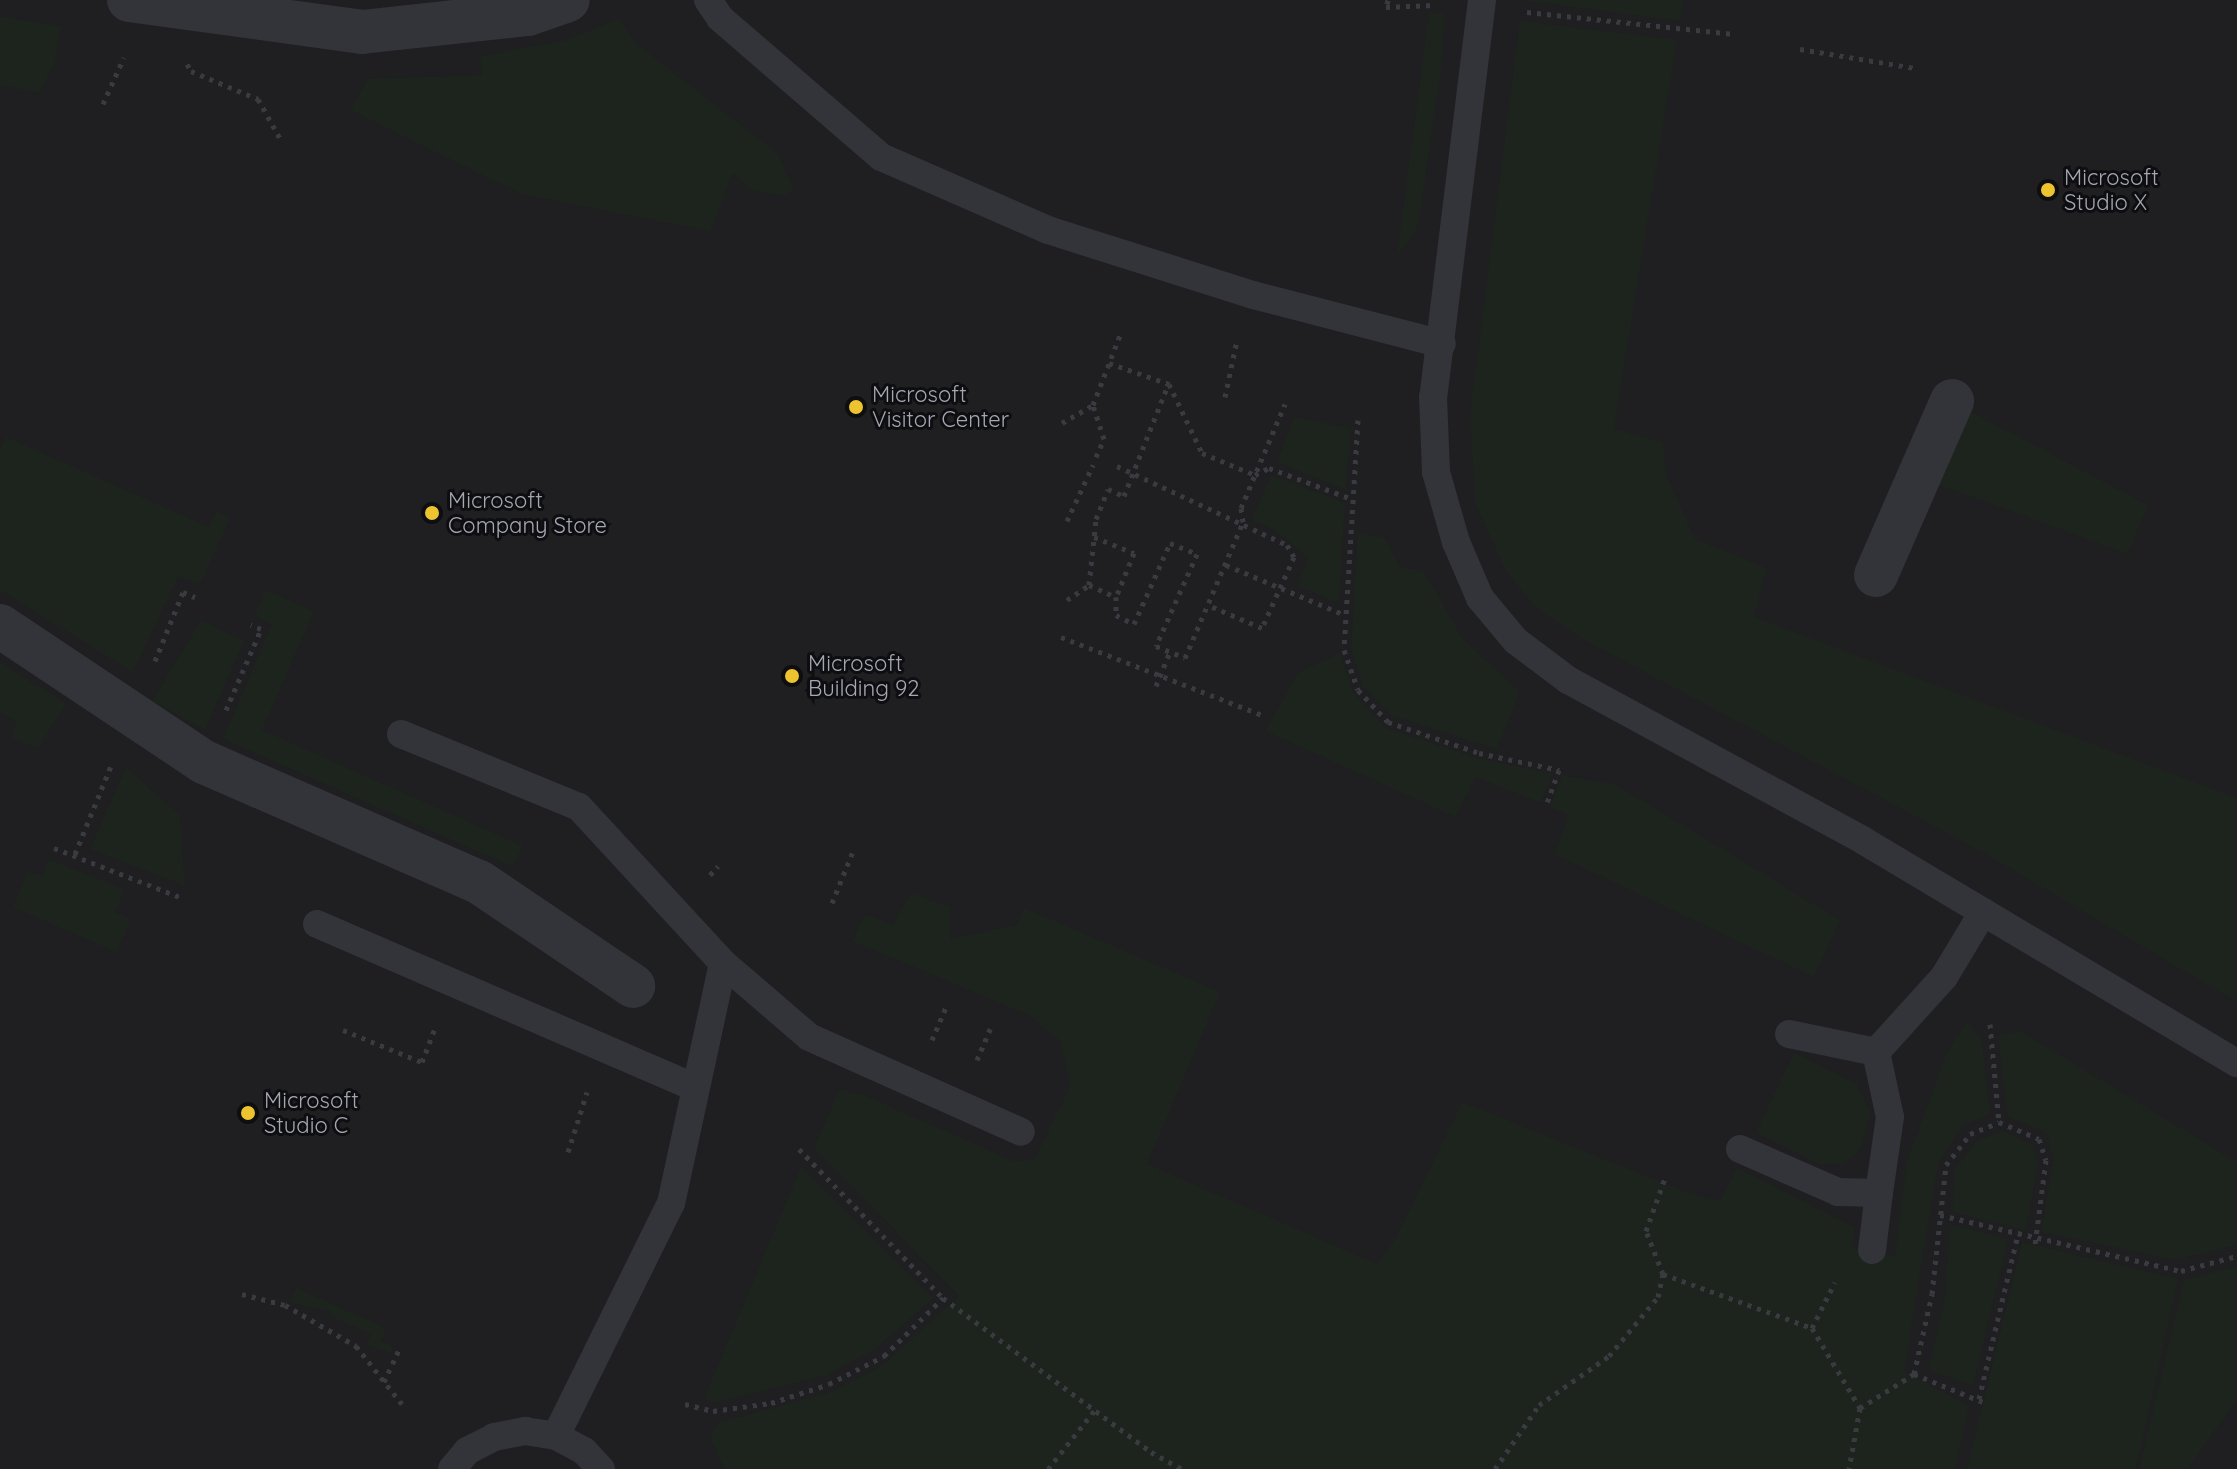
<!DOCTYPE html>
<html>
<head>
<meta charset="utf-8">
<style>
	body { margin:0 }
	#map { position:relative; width:2237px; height:1469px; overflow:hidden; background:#131214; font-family:Quicksand,sans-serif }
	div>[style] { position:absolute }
	.built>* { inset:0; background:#1f1e21; transform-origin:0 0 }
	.green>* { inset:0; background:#1d241e }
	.path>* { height:5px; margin-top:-2.5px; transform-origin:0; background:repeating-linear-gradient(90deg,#393b40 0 4px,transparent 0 10px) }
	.lane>* { height:28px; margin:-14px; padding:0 14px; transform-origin:14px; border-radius:14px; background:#333439 }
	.street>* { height:44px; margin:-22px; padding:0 22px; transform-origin:22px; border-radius:22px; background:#333439 }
	.dots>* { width:22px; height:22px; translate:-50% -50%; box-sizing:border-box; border:4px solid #0e0d0f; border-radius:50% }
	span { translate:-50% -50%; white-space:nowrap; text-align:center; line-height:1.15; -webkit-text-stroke:6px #0e0d0f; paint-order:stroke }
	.poi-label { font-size:22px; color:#a4a7b4 }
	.left { translate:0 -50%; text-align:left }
</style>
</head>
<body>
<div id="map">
	<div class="built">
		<i style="left:0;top:0;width:2237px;height:1469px"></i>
	</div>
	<div class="green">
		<i style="clip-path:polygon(1520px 0,1684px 0,1680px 21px)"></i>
		<i style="clip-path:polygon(1429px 13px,1445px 13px,1441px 69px,1420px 215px,1415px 233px,1397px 255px)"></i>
		<i style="clip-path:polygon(0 16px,61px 26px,55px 62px,40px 93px,0 85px)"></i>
		<i style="clip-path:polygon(619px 19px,637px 44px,777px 153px,794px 189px,783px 196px,750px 189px,733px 173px,710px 231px,522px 194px,350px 110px,368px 79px,482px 75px,480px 56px,563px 41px)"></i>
		<i style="clip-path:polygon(1520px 21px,1677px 40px,1614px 429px,1663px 442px,1666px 474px,1695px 539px,1767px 568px,1754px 617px,2237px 798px,2237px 1002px,1977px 849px,1579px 637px,1534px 606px,1504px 568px,1475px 502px,1470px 413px)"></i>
		<i style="clip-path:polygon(1964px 408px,2148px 505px,2128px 554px,1937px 484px)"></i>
		<i style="clip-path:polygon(1294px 417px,1351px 428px,1346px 490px,1277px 462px)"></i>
		<i style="clip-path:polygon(6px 437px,209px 527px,216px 511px,231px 517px,200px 584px,178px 577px,133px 672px,0 590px,0 449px)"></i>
		<i style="clip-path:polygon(1271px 475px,1345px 503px,1339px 603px,1298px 586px,1308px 558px,1275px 530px,1252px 520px)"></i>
		<i style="clip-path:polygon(1358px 532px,1385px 538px,1399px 566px,1424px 572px,1463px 639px,1520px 692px,1497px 749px,1393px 716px,1363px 686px,1351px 649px)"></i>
		<i style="clip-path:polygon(266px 590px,314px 611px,262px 730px,523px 846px,513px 867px,223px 739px,272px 624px,254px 616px)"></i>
		<i style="clip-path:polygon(201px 620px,244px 641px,205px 730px,152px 701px)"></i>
		<i style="clip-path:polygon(1340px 653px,1353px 692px,1386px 728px,1480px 759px,1552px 774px,1541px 803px,1475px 777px,1456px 817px,1265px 731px,1298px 673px)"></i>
		<i style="clip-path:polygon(0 662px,66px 704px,38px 748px,11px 738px,17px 721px,0 713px)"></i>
		<i style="clip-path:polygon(126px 767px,180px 815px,185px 886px,90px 849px)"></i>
		<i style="clip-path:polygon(1562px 775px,1616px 785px,1840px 920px,1814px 977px,1554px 854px,1569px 815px,1550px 807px)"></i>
		<i style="clip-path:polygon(49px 859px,125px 890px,115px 912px,131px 919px,116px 952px,13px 907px,27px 872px,42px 877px)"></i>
		<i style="clip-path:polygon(911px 893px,950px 907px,950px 939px,1017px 925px,1024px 908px,1220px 992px,1147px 1164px,1377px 1264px,1396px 1238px,1462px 1102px,1686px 1192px,1720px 1201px,1737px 1168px,1855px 1228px,1852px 1248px,1895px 1256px,1907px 1161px,1947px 1052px,1966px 1023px,1982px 1039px,1990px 1114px,1963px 1125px,1938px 1164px,1904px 1372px,1969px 1406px,1955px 1469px,724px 1469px,710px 1437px,718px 1423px,831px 1392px,883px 1365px,959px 1296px,814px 1148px,839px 1090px,864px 1095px,1013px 1161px,1034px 1160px,1070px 1086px,1060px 1041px,1029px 1015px,852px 941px,865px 914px,893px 925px)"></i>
		<i style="clip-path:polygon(2020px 1031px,2237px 1162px,2237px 1245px,2176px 1260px,2041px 1232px,2054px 1158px,2046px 1133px,2008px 1117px,1998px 1035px)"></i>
		<i style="clip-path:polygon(1794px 1053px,1857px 1084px,1871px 1113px,1860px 1150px,1844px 1164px,1820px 1164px,1756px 1132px)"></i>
		<i style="clip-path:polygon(2001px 1131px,2032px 1144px,2038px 1162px,2026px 1230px,1952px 1212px,1955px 1169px,1976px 1142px)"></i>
		<i style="clip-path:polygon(801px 1167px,933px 1299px,874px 1350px,824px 1376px,712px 1403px,705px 1396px)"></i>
		<i style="clip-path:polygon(1950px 1225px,2008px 1239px,1973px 1386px,1929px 1370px,1945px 1296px)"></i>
		<i style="clip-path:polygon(2022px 1242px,2178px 1279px,2136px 1469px,1967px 1469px)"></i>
		<i style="clip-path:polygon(2237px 1266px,2237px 1399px,2188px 1469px,2139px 1469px,2184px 1280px)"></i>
		<i style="clip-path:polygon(296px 1288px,386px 1328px,381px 1341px,393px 1346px,391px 1353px,367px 1345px,371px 1334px,329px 1315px,331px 1312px,289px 1302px)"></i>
	</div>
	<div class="path">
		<i style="left:1388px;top:0;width:7px;rotate:106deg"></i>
		<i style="left:1386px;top:7px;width:48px;rotate:-2.4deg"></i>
		<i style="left:1527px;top:12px;width:208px;rotate:6.1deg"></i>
		<i style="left:1800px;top:49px;width:117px;rotate:9.4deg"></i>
		<i style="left:187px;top:64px;width:8px;rotate:60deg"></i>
		<i style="left:191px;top:71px;width:73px;rotate:22.7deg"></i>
		<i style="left:258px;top:99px;width:49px;rotate:60.8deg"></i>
		<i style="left:103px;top:104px;width:51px;rotate:-65.9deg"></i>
		<i style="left:1109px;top:363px;width:64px;rotate:19.3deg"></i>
		<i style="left:1169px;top:384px;width:76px;rotate:64.4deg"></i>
		<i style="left:1202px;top:453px;width:57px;rotate:22.5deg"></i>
		<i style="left:1255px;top:475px;width:16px;rotate:-27deg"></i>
		<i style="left:1269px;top:468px;width:89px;rotate:20.5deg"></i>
		<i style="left:1225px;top:397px;width:58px;rotate:-78.1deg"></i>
		<i style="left:1358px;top:420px;width:230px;rotate:93.5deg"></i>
		<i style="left:1344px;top:650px;width:42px;rotate:70.7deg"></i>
		<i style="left:1358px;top:690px;width:44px;rotate:46.8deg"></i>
		<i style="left:1388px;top:722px;width:96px;rotate:18.8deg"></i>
		<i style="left:1479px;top:753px;width:82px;rotate:12deg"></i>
		<i style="left:1559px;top:770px;width:37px;rotate:110deg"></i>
		<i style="left:1062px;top:423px;width:36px;rotate:-30deg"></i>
		<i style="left:1096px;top:457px;width:20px;rotate:-66deg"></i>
		<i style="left:1104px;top:439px;width:36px;rotate:-108deg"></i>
		<i style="left:1093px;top:405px;width:75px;rotate:-68.9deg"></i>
		<i style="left:1117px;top:466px;width:187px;rotate:24.9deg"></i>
		<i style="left:1287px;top:545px;width:14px;rotate:60deg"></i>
		<i style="left:1294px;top:557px;width:78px;rotate:114.3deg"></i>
		<i style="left:1262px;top:628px;width:59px;rotate:-156.9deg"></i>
		<i style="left:1067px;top:521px;width:62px;rotate:-65.1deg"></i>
		<i style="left:1094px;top:537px;width:43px;rotate:21.8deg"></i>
		<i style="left:1134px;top:553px;width:48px;rotate:112.2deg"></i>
		<i style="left:1116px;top:597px;width:18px;rotate:90deg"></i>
		<i style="left:1116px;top:615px;width:20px;rotate:27deg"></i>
		<i style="left:1134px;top:624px;width:89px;rotate:-66deg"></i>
		<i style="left:1170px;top:543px;width:29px;rotate:22deg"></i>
		<i style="left:1197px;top:554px;width:101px;rotate:114deg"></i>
		<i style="left:1156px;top:646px;width:31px;rotate:22deg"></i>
		<i style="left:1185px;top:658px;width:148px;rotate:-66.9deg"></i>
		<i style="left:1243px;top:522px;width:14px;rotate:-98deg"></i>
		<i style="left:1241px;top:508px;width:113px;rotate:-67.1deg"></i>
		<i style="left:1226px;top:565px;width:129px;rotate:22.8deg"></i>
		<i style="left:1089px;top:585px;width:30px;rotate:24deg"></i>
		<i style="left:1067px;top:600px;width:27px;rotate:-34deg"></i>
		<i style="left:1089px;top:585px;width:66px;rotate:-83.9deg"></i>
		<i style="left:1096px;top:519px;width:32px;rotate:-68deg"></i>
		<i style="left:1108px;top:489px;width:17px;rotate:24deg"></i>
		<i style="left:1124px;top:496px;width:119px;rotate:-68.4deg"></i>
		<i style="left:1061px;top:637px;width:216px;rotate:21.2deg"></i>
		<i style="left:155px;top:661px;width:74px;rotate:-67.9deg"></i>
		<i style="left:183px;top:592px;width:13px;rotate:23deg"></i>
		<i style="left:1156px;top:686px;width:37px;rotate:-68deg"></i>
		<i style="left:226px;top:710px;width:88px;rotate:-66.6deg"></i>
		<i style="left:261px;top:629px;width:11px;rotate:-158deg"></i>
		<i style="left:54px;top:848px;width:135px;rotate:21.3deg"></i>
		<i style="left:75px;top:854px;width:95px;rotate:-67.8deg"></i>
		<i style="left:710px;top:875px;width:12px;rotate:-48deg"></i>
		<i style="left:832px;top:903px;width:56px;rotate:-68deg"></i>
		<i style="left:1990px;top:1024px;width:98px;rotate:84.8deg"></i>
		<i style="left:343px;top:1030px;width:85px;rotate:22.1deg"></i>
		<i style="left:422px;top:1062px;width:39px;rotate:-69deg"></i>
		<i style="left:932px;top:1040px;width:39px;rotate:-67deg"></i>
		<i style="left:977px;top:1060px;width:39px;rotate:-67deg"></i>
		<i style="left:799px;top:1149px;width:207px;rotate:46deg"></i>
		<i style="left:943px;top:1298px;width:259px;rotate:36.5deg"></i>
		<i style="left:1151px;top:1452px;width:35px;rotate:29deg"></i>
		<i style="left:568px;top:1152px;width:63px;rotate:-72.4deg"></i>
		<i style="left:1940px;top:1215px;width:247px;rotate:13.1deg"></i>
		<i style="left:2181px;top:1271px;width:58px;rotate:-15deg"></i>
		<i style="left:1663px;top:1274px;width:158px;rotate:19.9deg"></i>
		<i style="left:1812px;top:1328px;width:93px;rotate:59deg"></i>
		<i style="left:1860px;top:1408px;width:62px;rotate:100.2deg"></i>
		<i style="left:242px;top:1294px;width:44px;rotate:14.3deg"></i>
		<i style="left:285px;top:1305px;width:82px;rotate:30deg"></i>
		<i style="left:356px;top:1346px;width:74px;rotate:51.6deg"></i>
		<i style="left:1812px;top:1328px;width:51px;rotate:-63.4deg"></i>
		<i style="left:1914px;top:1374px;width:74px;rotate:22.1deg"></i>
		<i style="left:384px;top:1382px;width:38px;rotate:-65deg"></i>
		<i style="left:1979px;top:1399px;width:170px;rotate:-76.7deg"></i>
		<i style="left:685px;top:1404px;width:29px;rotate:14deg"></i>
		<i style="left:713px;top:1411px;width:59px;rotate:-7.9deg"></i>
		<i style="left:771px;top:1403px;width:61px;rotate:-18.1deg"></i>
		<i style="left:829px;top:1384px;width:62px;rotate:-27deg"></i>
		<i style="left:884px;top:1356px;width:83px;rotate:-44.5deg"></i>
		<i style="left:1860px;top:1408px;width:64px;rotate:-32.2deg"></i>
		<i style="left:1914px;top:1374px;width:82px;rotate:-77.3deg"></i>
		<i style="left:1932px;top:1294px;width:130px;rotate:-83.8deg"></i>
		<i style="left:1946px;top:1165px;width:39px;rotate:-52deg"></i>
		<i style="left:1970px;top:1134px;width:31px;rotate:-22deg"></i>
		<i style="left:1999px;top:1122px;width:43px;rotate:23deg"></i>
		<i style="left:2039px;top:1139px;width:22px;rotate:72deg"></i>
		<i style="left:2046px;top:1160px;width:86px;rotate:97.4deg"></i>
		<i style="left:1048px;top:1469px;width:75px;rotate:-51.5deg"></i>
		<i style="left:1495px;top:1469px;width:78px;rotate:-55.5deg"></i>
		<i style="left:1539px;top:1405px;width:85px;rotate:-35deg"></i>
		<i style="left:1609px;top:1356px;width:77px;rotate:-50.3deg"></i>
		<i style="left:1658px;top:1297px;width:24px;rotate:-78deg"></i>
		<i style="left:1663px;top:1274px;width:46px;rotate:-111.6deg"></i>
		<i style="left:1646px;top:1231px;width:59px;rotate:-70.3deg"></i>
	</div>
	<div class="lane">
		<i style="left:708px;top:0;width:22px;rotate:56deg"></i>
		<i style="left:720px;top:18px;width:213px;rotate:40.8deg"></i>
		<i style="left:881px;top:157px;width:182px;rotate:23.6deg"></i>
		<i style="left:1048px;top:230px;width:215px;rotate:17.6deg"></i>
		<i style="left:1253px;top:295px;width:195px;rotate:14.5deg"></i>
		<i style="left:1482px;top:0;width:400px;rotate:97deg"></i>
		<i style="left:1433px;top:397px;width:75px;rotate:87.7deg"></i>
		<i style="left:1436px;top:472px;width:73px;rotate:74.1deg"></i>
		<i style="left:1456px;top:542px;width:61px;rotate:66.8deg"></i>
		<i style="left:1480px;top:598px;width:56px;rotate:50.1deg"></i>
		<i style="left:1516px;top:641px;width:65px;rotate:36.9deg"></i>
		<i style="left:1568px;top:680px;width:337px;rotate:28.5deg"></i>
		<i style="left:1864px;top:841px;width:434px;rotate:30.8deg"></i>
		<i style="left:401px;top:734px;width:192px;rotate:22.3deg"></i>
		<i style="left:579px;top:807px;width:212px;rotate:47.3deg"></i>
		<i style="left:723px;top:963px;width:246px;rotate:102.2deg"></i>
		<i style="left:671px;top:1203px;width:260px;rotate:116.3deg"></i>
		<i style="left:317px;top:924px;width:411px;rotate:23.4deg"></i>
		<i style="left:723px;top:963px;width:113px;rotate:40.7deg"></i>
		<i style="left:809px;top:1037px;width:232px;rotate:24.1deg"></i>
		<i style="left:1789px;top:1034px;width:89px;rotate:11.7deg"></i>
		<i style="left:1876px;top:1052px;width:101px;rotate:-47.8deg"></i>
		<i style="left:1944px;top:977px;width:76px;rotate:-59deg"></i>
		<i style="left:1740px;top:1149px;width:107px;rotate:23.7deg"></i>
		<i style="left:1838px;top:1192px;width:41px;rotate:1.4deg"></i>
		<i style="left:1879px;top:1193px;width:77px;rotate:-81.8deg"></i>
		<i style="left:1890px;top:1117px;width:66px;rotate:-102.2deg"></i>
		<i style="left:1872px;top:1250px;width:57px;rotate:-83deg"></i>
		<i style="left:452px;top:1469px;width:23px;rotate:-50deg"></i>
		<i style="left:467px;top:1451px;width:30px;rotate:-27deg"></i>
		<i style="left:494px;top:1437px;width:32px;rotate:-11deg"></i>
		<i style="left:525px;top:1431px;width:31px;rotate:9deg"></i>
		<i style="left:556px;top:1436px;width:32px;rotate:28deg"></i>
		<i style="left:584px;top:1451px;width:25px;rotate:47deg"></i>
	</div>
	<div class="street">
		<i style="left:129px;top:0;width:235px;rotate:7.8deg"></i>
		<i style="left:362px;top:32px;width:167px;rotate:-6.2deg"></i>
		<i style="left:528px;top:14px;width:42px;rotate:-19.3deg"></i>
		<i style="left:1876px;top:575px;width:190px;rotate:-66.4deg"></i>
		<i style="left:0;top:626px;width:245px;rotate:33.7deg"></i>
		<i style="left:204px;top:762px;width:300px;rotate:23.6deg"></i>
		<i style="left:479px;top:882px;width:186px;rotate:34deg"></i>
	</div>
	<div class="dots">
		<i style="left:2048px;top:190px;background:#eec330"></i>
		<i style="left:856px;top:407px;background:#eec330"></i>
		<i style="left:432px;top:513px;background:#eec330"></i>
		<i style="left:792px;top:676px;background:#eec330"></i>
		<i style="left:248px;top:1113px;background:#eec330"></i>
	</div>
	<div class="poi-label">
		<span class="left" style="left:2064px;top:190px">Microsoft<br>Studio X</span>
		<span class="left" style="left:872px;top:407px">Microsoft<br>Visitor Center</span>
		<span class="left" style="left:448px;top:513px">Microsoft<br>Company Store</span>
		<span class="left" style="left:808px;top:676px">Microsoft<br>Building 92</span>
		<span class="left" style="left:264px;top:1113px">Microsoft<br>Studio C</span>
	</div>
</div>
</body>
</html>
